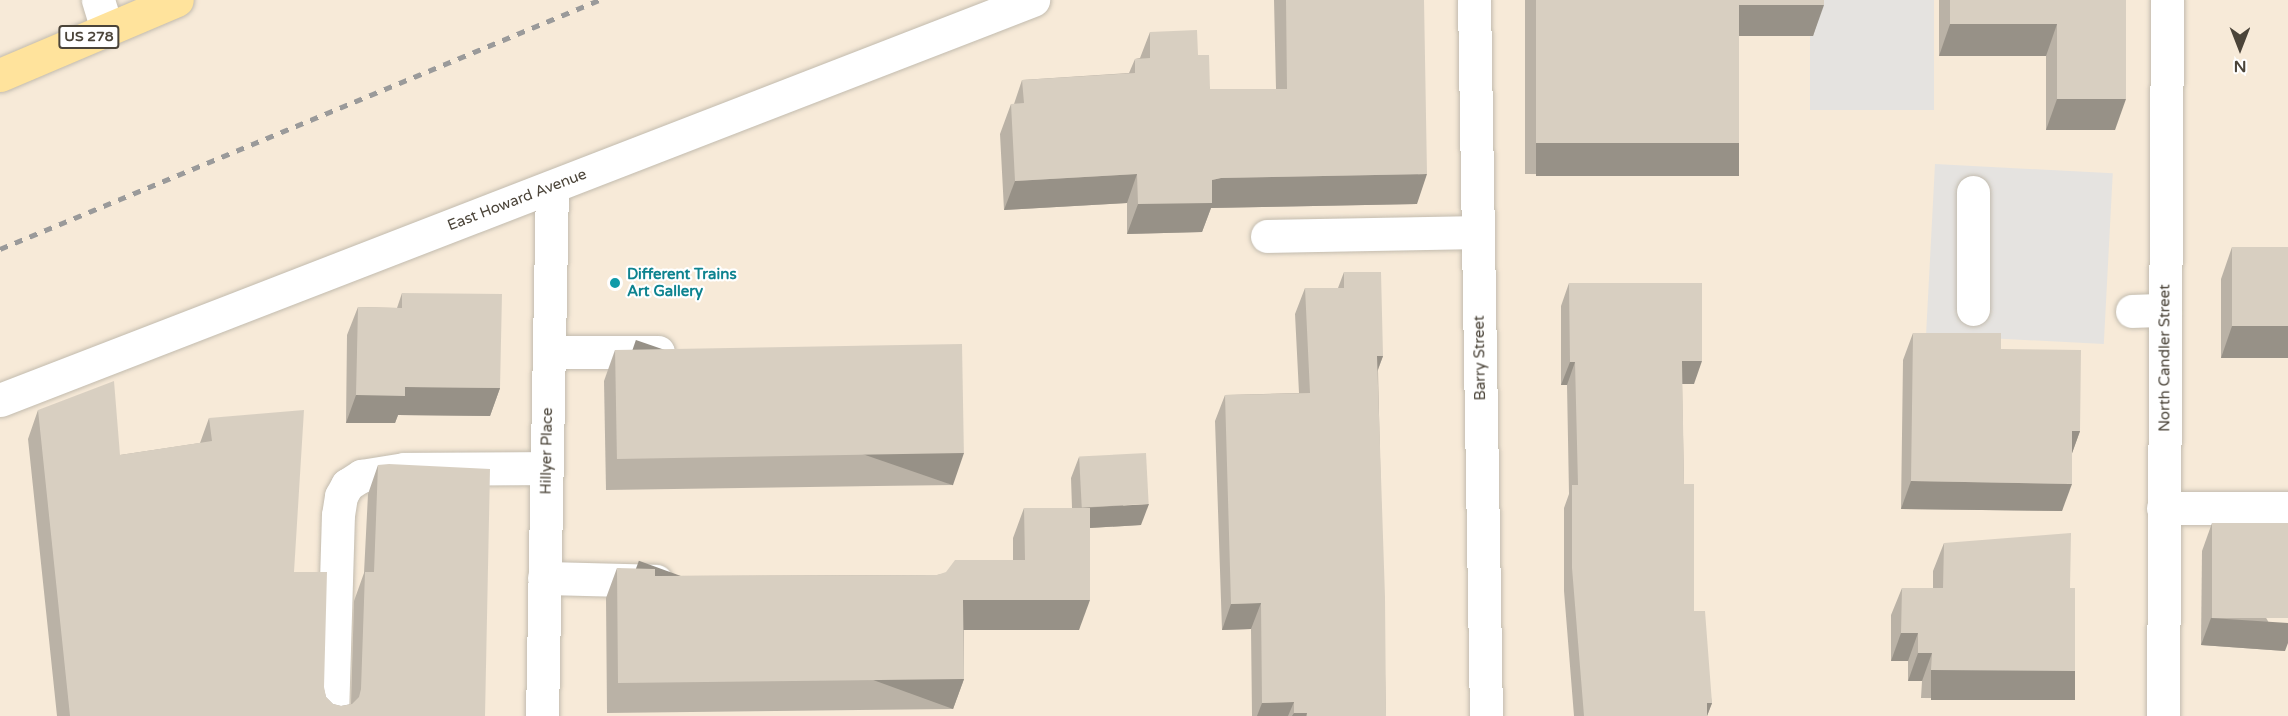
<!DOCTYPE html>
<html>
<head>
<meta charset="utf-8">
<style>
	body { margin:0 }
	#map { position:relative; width:2288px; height:716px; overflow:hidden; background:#f6f3ec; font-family:"Varela Round",sans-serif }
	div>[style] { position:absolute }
	.commercial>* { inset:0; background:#f7ead8; transform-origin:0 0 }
	.parking>* { inset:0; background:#e5e3e0; transform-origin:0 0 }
	.roads { filter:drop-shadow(0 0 2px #c2bbae) drop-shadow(0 0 2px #c2bbae) }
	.minor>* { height:33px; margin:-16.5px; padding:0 16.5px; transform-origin:16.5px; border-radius:16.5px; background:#fff }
	.major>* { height:33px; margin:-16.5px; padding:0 16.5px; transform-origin:16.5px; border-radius:16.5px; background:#ffe39c }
	.rail>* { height:4.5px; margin-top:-2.25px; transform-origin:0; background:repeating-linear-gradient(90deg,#9a9a9a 0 8px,transparent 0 16px) }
	.wall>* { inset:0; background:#bab2a6 }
	.shaded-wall>* { inset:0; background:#979187; transform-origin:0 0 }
	.building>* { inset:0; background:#d8cfc1; transform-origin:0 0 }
	.dots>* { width:16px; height:16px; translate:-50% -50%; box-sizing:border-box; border:3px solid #fff; border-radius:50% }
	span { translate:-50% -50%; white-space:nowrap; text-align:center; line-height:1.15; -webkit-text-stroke:4.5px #fff; paint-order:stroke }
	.shield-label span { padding:2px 4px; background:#fff; border:2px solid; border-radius:4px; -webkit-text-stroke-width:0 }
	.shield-label { font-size:14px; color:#4b4439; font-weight:700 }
	.street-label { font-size:15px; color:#4b4439 }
	.culture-label { font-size:15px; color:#0d838f; font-weight:700 }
	.left { translate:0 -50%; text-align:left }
	.north { position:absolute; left:2210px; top:18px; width:60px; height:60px; -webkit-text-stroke:4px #fff; paint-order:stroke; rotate:180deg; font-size:16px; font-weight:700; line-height:24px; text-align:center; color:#4b4439 }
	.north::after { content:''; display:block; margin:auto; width:21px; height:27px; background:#4b4439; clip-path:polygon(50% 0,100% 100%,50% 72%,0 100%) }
</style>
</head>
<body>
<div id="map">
	<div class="commercial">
		<i style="left:0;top:0;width:2288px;height:716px"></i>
	</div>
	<div class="parking">
		<i style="left:1810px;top:0;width:124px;height:110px"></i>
		<i style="left:1935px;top:164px;width:178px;height:171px;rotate:3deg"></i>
	</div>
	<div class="roads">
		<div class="minor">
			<i style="left:98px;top:0;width:31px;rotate:73deg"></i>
			<i style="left:1474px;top:0;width:716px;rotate:89.04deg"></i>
			<i style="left:1973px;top:192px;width:117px;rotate:90deg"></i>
			<i style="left:1267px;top:236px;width:211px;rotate:-1.1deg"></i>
			<i style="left:2132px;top:311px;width:33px;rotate:-2deg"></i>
			<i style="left:549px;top:352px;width:109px"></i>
			<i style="left:0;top:400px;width:1108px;rotate:-21.17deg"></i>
			<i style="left:2163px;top:508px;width:125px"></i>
			<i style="left:544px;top:578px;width:112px;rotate:1.5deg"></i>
			<i style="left:332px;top:716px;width:201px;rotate:-88.3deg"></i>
			<i style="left:338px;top:515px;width:19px;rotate:-81deg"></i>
			<i style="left:341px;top:496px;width:13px;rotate:-61deg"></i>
			<i style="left:347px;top:485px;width:17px;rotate:-33deg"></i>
			<i style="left:361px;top:476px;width:44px;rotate:-9.2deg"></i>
			<i style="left:404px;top:469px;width:142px;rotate:-0.4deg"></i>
			<i style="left:542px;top:716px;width:529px;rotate:-88.92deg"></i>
			<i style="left:2163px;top:716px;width:716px;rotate:-89.68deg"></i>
		</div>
		<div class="major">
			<i style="left:0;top:75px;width:192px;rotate:-23deg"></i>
		</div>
	</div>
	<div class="rail">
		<i style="left:0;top:249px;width:649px;rotate:-22.57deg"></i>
	</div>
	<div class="wall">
		<i style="clip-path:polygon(1274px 0,1424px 0,1417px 204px,1211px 208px,1202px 232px,1127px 234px,1127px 203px,1004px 210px,1000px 134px,1011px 104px,1014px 104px,1022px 80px,1129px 73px,1135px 59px,1140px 58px,1150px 32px,1198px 55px,1210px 89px,1276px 89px)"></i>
		<i style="clip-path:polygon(1525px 0,1824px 0,1813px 36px,1739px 36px,1727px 175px,1525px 174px)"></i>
		<i style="clip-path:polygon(1939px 0,2126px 0,2115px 130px,2046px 130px,2046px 56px,1939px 56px)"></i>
		<i style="clip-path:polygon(2232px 247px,2288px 247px,2288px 358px,2221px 358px,2221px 279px)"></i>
		<i style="clip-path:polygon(1344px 272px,1383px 356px,1378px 370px,1386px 716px,1252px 716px,1251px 629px,1222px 630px,1215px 421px,1225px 395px,1299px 393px,1295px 314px,1305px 288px,1338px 288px)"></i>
		<i style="clip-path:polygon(1569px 283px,1694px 384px,1682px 384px,1684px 484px,1694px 611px,1712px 703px,1707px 716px,1574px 716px,1564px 591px,1564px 508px,1569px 494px,1567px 385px,1561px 385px,1561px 306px)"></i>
		<i style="clip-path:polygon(402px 293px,500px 388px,490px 416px,398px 415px,395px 423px,346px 423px,347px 335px,358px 307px,397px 308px)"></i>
		<i style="clip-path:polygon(1913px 333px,2001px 349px,2080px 431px,2072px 453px,2062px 511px,1901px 509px,1903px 360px)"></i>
		<i style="clip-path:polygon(615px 350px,953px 485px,606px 490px,604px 381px)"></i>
		<i style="clip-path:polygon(38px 410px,120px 455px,200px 443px,209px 418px,294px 572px,326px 697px,333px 704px,341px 706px,351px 704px,354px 601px,364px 573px,368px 494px,378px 465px,485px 716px,57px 716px,28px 439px)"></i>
		<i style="clip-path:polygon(1079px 457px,1141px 525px,1090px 528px,1079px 630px,964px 630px,964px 679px,953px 709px,607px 713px,606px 598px,617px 568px,655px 576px,937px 575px,1013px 560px,1013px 538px,1024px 508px,1072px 508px,1071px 478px)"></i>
		<i style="clip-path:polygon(2212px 523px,2285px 651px,2201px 645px,2202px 551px)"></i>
		<i style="clip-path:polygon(1944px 543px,2065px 699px,1921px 698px,1922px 681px,1908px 681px,1908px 661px,1891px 661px,1891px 615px,1902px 588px,1933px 588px,1933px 571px)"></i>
	</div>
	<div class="shaded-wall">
		<i style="clip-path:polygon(1739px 5px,1824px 5px,1813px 36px,1727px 36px)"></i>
		<i style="clip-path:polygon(1950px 24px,2057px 24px,2046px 56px,1939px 56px)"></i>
		<i style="clip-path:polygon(2057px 99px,2126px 99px,2115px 130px,2046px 130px)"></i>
		<i style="left:1536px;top:143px;width:203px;height:33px"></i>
		<i style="clip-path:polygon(1137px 174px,1127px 203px,1004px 210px,1015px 181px)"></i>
		<i style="clip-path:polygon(1427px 174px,1417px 204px,1211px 208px,1202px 232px,1127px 234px,1138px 204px,1212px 180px,1221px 178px)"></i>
		<i style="clip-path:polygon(2232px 326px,2288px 326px,2288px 358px,2221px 358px)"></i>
		<i style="clip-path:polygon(1377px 356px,1383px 356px,1373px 382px)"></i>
		<i style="clip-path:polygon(1682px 361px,1702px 361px,1694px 384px,1674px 384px)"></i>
		<i style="clip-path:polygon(1570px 362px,1575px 362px,1567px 385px,1561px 385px)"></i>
		<i style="clip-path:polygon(405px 387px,500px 388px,490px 416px,398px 415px,395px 423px,346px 423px,356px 395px)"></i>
		<i style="clip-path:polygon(2072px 431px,2080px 431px,2070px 459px)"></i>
		<i style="left:964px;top:453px;width:34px;height:347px;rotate:109deg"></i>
		<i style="clip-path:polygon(1911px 481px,2072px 484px,2062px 511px,1901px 509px)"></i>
		<i style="clip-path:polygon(1149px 504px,1141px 525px,1073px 529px,1081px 508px)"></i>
		<i style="clip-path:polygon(963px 600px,1090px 600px,1079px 630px,953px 630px)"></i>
		<i style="clip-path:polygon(1261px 603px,1251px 629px,1222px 630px,1231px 604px)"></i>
		<i style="clip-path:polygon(2211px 618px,2288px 623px,2288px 643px,2285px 651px,2201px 645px)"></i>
		<i style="clip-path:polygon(1901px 633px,1918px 633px,1908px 661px,1891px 661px)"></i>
		<i style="clip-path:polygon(1918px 653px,1932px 653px,1922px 681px,1908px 681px)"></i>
		<i style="left:1931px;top:670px;width:144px;height:30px"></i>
		<i style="left:964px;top:679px;width:32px;height:346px;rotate:110deg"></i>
		<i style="clip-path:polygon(1294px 702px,1288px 716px,1257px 716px,1262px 703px)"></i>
		<i style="clip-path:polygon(1707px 703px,1712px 703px,1707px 716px)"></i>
		<i style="clip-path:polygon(1294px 713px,1307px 713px,1306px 716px,1292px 716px)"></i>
	</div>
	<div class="building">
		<i style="clip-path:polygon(1286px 0,1424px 0,1427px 174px,1221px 178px,1212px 180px,1212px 203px,1138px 204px,1137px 174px,1015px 181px,1011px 104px,1024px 103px,1022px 80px,1135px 73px,1135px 59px,1150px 58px,1150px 32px,1197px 30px,1198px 55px,1209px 55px,1210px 89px,1287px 89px)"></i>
		<i style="clip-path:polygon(1536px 0,1824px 0,1824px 5px,1739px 5px,1739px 143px,1536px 143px)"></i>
		<i style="clip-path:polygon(1950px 0,2126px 0,2126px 99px,2057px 99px,2057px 24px,1950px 24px)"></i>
		<i style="left:2232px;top:247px;width:56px;height:79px"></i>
		<i style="clip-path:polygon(1344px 272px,1381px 272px,1383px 356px,1377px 356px,1385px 597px,1386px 716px,1307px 716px,1307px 713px,1294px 713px,1294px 702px,1262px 703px,1261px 603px,1231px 604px,1225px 395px,1310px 393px,1305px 288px,1344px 288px)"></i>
		<i style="clip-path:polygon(1569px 283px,1702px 283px,1702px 361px,1682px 361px,1684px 484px,1694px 484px,1694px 611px,1705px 611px,1712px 703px,1707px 703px,1707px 716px,1584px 716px,1572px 568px,1572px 485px,1578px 485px,1575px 362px,1570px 362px)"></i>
		<i style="clip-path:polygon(402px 293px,502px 294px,500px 388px,405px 387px,405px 396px,356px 395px,358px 307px,402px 308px)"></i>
		<i style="clip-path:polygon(1913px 333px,2001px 333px,2001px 349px,2081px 350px,2080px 431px,2072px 431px,2072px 484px,1911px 481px)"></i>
		<i style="left:962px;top:344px;width:109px;height:347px;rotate:89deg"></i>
		<i style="clip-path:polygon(114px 381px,120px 455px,212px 441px,209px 418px,304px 410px,294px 572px,327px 572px,324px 687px,326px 697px,333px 704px,341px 706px,352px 704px,359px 697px,361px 689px,365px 572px,374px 572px,378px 465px,389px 464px,490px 469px,485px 716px,70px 716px,38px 410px)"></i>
		<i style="left:1146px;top:453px;width:51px;height:67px;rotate:87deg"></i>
		<i style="clip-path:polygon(1024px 508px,1090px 508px,1090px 600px,963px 600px,964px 679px,618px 683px,617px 568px,655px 569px,655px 576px,937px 575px,946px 572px,955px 560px,1025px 560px)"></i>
		<i style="left:2212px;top:523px;width:76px;height:95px"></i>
		<i style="clip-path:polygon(2071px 533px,2070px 588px,2075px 588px,2075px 671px,1931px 670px,1932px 653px,1918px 653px,1918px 633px,1901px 633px,1902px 588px,1943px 588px,1944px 543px)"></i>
	</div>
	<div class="dots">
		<i style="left:615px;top:283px;background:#0f9aa8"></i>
	</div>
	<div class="shield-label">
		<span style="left:89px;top:37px">US 278</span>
	</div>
	<div class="street-label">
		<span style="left:517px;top:200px;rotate:-21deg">East Howard Avenue</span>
		<span style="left:1480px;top:358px;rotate:-91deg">Barry Street</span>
		<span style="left:2165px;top:358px;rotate:-90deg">North Candler Street</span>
		<span style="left:547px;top:451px;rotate:-89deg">Hillyer Place</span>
	</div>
	<div class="culture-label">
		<span class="left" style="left:627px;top:283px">Different Trains<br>Art Gallery</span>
	</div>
	<div class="north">N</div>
</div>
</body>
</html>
